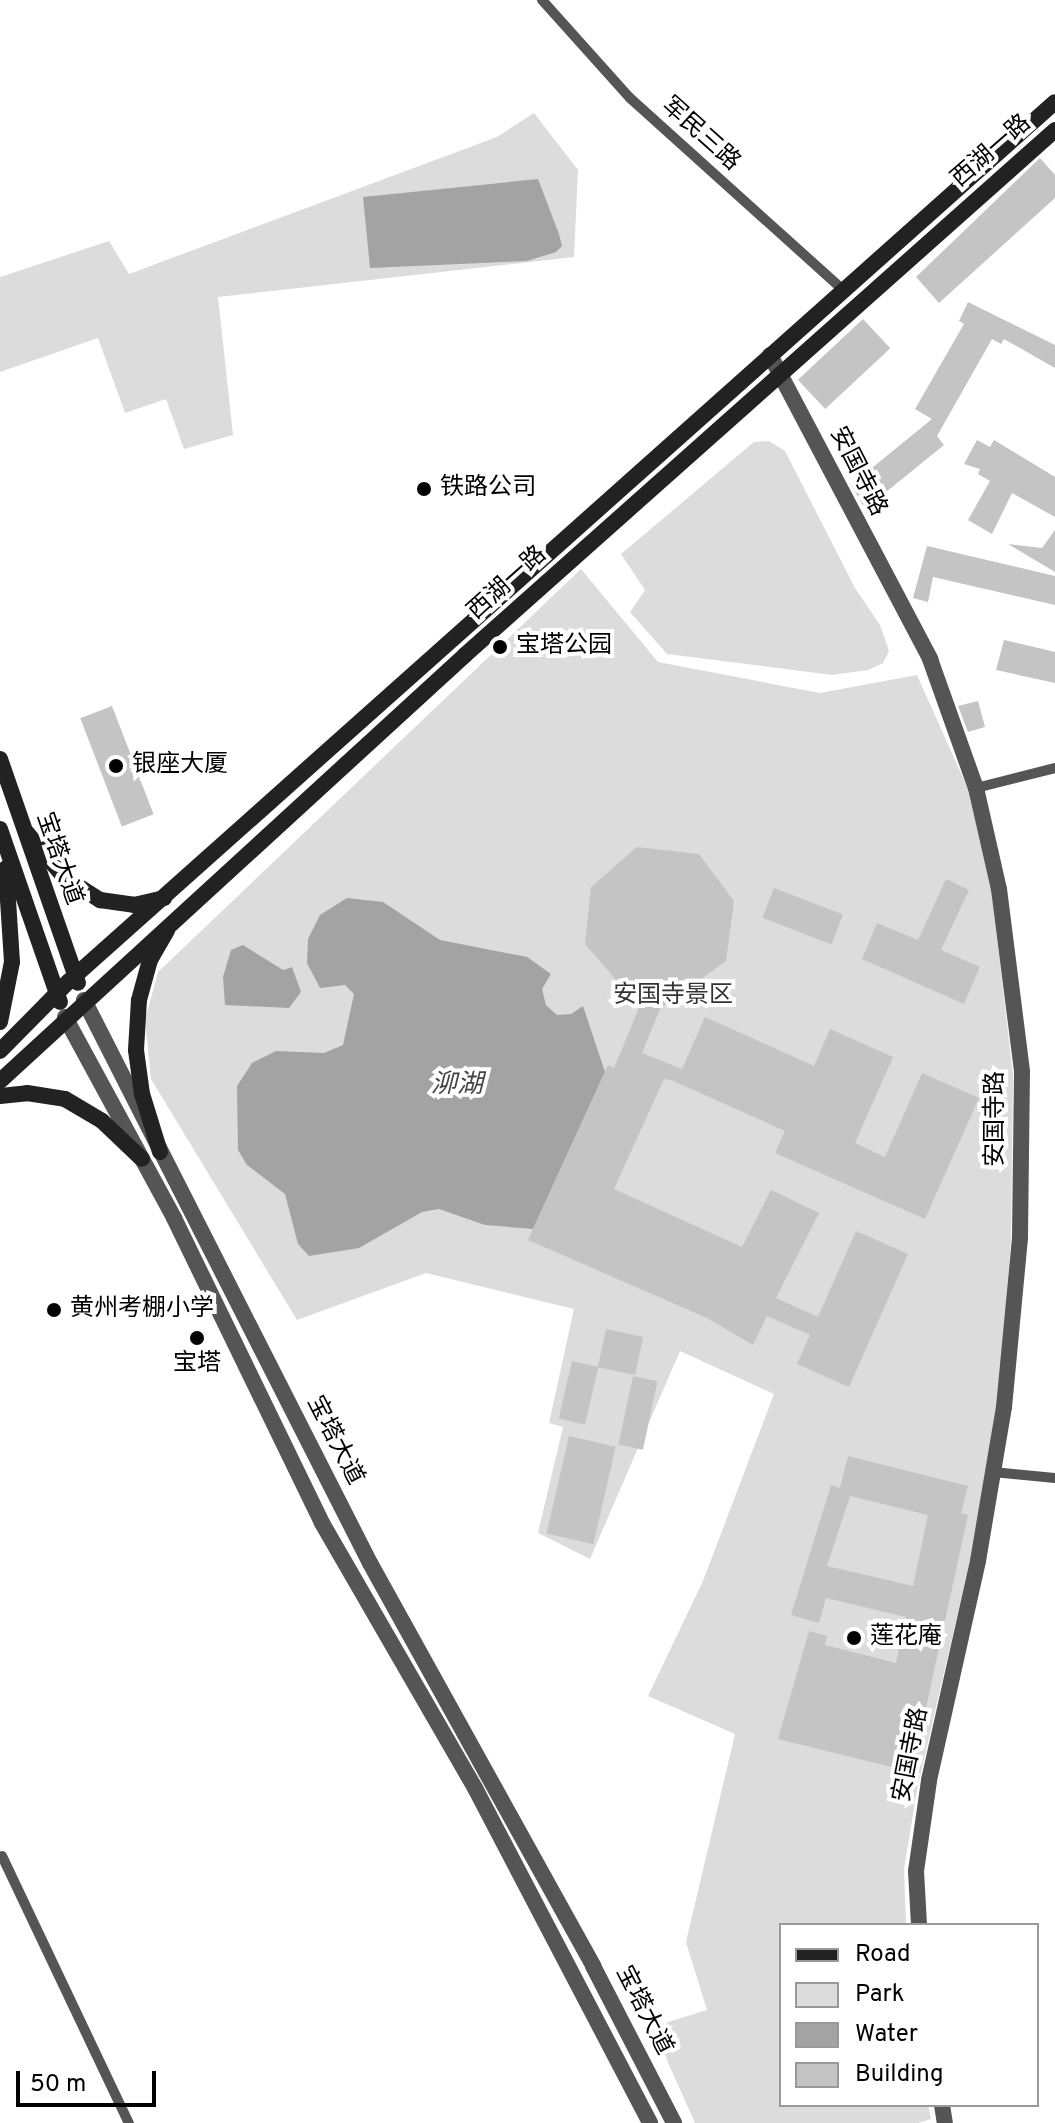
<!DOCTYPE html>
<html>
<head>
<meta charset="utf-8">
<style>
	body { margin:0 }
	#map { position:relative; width:1055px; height:2123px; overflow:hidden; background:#fff; font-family:Overpass,"Noto Sans SC",sans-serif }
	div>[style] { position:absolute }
	.green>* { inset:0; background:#dcdcdc }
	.water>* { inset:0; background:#a3a3a3 }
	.building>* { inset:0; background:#c4c4c4; transform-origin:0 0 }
	.service>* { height:10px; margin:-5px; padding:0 5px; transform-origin:5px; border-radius:5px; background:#555 }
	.minor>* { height:16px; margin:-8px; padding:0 8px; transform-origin:8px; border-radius:8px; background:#555 }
	.tertiary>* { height:16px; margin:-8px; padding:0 8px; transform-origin:8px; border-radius:8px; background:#555 }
	.secondary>* { height:16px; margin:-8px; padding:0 8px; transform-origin:8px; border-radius:8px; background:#222 }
	.dots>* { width:22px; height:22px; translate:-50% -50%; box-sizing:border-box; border:4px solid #fff; border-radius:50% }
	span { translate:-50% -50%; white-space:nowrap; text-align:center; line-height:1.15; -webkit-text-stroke:8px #fff; paint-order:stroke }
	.street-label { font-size:24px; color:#000 }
	.poi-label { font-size:24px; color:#000 }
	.left { translate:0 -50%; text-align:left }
	.park-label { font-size:24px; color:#333 }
	.water-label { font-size:26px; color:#444; font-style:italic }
	.legend { position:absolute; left:779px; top:1923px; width:260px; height:184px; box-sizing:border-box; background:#fff; border:2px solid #999; margin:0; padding:10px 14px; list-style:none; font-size:24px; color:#000 }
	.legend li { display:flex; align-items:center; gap:16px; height:40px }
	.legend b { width:40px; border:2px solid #999 }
	.scale { position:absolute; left:16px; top:2071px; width:140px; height:36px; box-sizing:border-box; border:4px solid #000; border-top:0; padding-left:10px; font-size:24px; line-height:28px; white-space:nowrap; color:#000; -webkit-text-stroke:6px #fff; paint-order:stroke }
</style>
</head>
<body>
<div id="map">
	<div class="green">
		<i style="clip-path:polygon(534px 113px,578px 170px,574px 257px,218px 297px,233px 435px,184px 449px,166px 399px,125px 413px,98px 338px,0 372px,0 277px,109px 241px,129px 274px,497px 137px)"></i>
		<i style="clip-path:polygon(769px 441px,785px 451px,855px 588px,880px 625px,889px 651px,883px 663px,868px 670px,832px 675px,667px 654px,630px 612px,645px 590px,621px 554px,754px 442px)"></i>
		<i style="clip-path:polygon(581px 569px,658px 662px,820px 693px,917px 675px,968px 789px,992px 894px,1013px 1075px,1011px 1240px,998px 1403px,969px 1564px,917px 1790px,904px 1869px,906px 1925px,781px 1925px,781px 2105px,928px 2105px,931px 2119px,918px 2123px,695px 2123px,652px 2027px,707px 2010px,686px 1942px,735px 1734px,648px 1696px,703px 1581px,774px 1394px,680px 1351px,590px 1559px,538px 1533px,563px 1427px,549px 1423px,574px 1309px,426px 1273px,297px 1320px,151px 1079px,145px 1020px,158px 972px)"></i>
	</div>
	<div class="water">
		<i style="clip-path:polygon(538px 179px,559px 234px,562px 246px,556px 252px,527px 261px,370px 268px,363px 197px)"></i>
		<i style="clip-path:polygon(347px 898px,383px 902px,440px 940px,527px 957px,551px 974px,542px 989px,546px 1005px,557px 1015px,571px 1014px,583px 1006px,605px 1072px,533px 1229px,485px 1225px,439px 1209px,422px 1212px,359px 1248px,309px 1256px,298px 1244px,285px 1194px,247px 1165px,238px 1150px,237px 1086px,252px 1063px,276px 1051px,324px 1053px,343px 1045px,354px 994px,345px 985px,320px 988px,307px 963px,308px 939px,320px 915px)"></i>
		<i style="clip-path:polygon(243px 945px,283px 970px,292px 967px,301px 992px,289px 1008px,225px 1005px,223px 977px,231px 950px)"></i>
	</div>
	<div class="building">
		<i style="clip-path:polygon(1040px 158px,1055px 175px,1055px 198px,939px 303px,916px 277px)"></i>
		<i style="clip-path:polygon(968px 302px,1055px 345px,1055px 368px,1004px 339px,1001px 344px,992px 339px,937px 436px,944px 445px,865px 509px,851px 485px,932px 419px,915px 409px,964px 324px,959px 321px)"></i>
		<i style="left:863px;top:319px;width:40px;height:89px;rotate:47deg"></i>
		<i style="clip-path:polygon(977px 440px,990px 447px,994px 440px,1055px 477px,1055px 517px,1012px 493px,992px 534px,968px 520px,990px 481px,978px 474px,980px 469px,964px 464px)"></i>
		<i style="clip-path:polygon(1055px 530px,1055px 572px,1008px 544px,1042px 548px)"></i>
		<i style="clip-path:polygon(927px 546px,1055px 576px,1055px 605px,933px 577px,928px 602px,913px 598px)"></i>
		<i style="clip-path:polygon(1004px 640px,1055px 652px,1055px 683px,996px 670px)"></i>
		<i style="clip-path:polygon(978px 701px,985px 727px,968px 732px,958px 706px)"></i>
		<i style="left:112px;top:706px;width:116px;height:34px;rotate:69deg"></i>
		<i style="clip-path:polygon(637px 847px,699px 854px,734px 901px,726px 961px,660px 1009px,642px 1053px,682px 1069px,705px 1017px,814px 1066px,830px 1029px,893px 1057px,855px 1143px,885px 1157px,922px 1073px,979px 1098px,925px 1219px,775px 1153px,785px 1131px,671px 1080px,664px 1079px,614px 1189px,742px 1247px,771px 1190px,819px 1213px,776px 1298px,818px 1317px,856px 1231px,908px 1254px,849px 1387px,797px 1364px,810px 1335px,767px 1316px,753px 1345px,707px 1318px,528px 1240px,608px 1065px,614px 1068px,646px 991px,622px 987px,585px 944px,591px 887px)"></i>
		<i style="clip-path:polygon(946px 879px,969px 890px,941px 950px,980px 967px,964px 1004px,862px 959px,877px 923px,918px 940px)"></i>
		<i style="left:774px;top:888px;width:74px;height:32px;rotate:21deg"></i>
		<i style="left:606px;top:1329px;width:38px;height:39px;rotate:12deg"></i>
		<i style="left:572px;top:1361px;width:27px;height:59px;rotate:13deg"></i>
		<i style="left:633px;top:1376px;width:25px;height:70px;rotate:12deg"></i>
		<i style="left:569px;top:1436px;width:48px;height:100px;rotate:13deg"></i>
		<i style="clip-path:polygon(evenodd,848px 1456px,968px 1486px,961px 1513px,968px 1515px,912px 1772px,778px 1739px,809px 1631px,827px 1636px,825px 1645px,896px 1663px,906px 1617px,826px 1598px,819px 1623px,791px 1615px,831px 1485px,840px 1488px,848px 1456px,850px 1496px,928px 1515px,913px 1586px,827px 1566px,850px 1496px)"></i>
	</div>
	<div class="service">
		<i style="left:542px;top:0;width:132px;rotate:48.1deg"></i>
		<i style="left:630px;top:98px;width:285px;rotate:42deg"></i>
		<i style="left:976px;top:788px;width:81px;rotate:-14.2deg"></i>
		<i style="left:993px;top:1472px;width:62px;rotate:5.5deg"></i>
		<i style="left:2px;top:1856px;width:296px;rotate:64.6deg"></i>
	</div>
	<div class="minor">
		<i style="left:770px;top:355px;width:344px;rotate:62.2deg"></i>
		<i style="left:930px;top:659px;width:137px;rotate:70.4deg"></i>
		<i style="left:976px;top:788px;width:104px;rotate:77.2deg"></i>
		<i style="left:999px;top:889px;width:184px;rotate:82.8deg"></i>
		<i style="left:1022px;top:1072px;width:166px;rotate:90.7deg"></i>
		<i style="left:1020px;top:1238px;width:170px;rotate:95.4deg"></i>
		<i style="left:1004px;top:1407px;width:156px;rotate:99.6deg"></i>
		<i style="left:978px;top:1561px;width:225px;rotate:102.6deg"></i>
		<i style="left:929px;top:1781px;width:91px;rotate:98.2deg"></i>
		<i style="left:916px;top:1871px;width:54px;rotate:86.8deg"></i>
		<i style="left:942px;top:2105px;width:18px;rotate:81deg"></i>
	</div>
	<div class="tertiary">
		<i style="left:84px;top:1000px;width:631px;rotate:63.07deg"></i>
		<i style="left:370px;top:1563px;width:461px;rotate:61deg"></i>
		<i style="left:593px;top:1966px;width:177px;rotate:62.7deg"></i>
		<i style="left:65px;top:1017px;width:229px;rotate:61.5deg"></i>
		<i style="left:174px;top:1218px;width:339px;rotate:64.1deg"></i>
		<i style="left:322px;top:1523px;width:306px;rotate:60deg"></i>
		<i style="left:475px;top:1788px;width:378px;rotate:62.4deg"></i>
	</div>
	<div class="secondary">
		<i style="left:0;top:759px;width:237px;rotate:70.8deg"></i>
		<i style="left:0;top:829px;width:183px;rotate:70.9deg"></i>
		<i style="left:27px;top:833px;width:57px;rotate:49.9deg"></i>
		<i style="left:64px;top:877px;width:43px;rotate:32.6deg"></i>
		<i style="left:100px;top:900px;width:34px;rotate:8deg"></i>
		<i style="left:134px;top:905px;width:31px;rotate:-13deg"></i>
		<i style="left:0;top:1022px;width:61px;rotate:-78.7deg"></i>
		<i style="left:12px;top:962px;width:94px;rotate:-93.7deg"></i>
		<i style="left:0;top:1051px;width:97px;rotate:-45.4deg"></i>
		<i style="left:68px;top:982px;width:1322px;rotate:-41.72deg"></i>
		<i style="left:0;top:1081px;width:631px;rotate:-42.49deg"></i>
		<i style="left:465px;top:655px;width:790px;rotate:-41.66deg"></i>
		<i style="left:0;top:1096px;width:27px;rotate:-6deg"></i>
		<i style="left:27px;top:1093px;width:38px;rotate:9deg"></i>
		<i style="left:65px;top:1099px;width:43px;rotate:30.7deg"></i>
		<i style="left:102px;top:1121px;width:55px;rotate:43.5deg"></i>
		<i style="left:160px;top:1152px;width:61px;rotate:-107.2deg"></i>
		<i style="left:142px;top:1094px;width:44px;rotate:-97.8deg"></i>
		<i style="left:136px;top:1050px;width:50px;rotate:-86.6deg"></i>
		<i style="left:139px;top:1000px;width:41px;rotate:-74.6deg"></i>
		<i style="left:150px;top:960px;width:34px;rotate:-60deg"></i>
	</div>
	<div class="dots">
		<i style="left:424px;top:489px;background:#000"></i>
		<i style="left:500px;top:647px;background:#000"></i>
		<i style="left:116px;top:766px;background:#000"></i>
		<i style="left:54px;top:1310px;background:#000"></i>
		<i style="left:197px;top:1338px;background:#000"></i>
		<i style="left:854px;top:1638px;background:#000"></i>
	</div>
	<div class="street-label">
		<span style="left:700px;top:135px;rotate:42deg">军民三路</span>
		<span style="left:992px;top:152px;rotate:-41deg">西湖一路</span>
		<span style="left:857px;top:472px;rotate:63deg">安国寺路</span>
		<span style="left:508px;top:584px;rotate:-42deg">西湖一路</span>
		<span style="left:58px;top:859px;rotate:71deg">宝塔大道</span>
		<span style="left:997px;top:1119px;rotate:-90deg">安国寺路</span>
		<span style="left:334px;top:1441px;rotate:63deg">宝塔大道</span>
		<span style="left:912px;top:1755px;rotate:-79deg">安国寺路</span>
		<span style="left:643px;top:2011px;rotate:63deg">宝塔大道</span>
	</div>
	<div class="poi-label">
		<span class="left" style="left:440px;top:489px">铁路公司</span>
		<span class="left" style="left:516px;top:647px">宝塔公园</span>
		<span class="left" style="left:132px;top:766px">银座大厦</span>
		<span class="left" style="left:70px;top:1310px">黄州考棚小学</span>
		<span style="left:197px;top:1365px">宝塔</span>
		<span class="left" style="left:870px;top:1638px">莲花庵</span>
	</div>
	<div class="park-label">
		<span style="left:673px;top:997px">安国寺景区</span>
	</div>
	<div class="water-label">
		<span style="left:457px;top:1086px">泖湖</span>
	</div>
	<ul class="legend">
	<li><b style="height:10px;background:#222"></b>Road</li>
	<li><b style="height:22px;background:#dcdcdc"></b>Park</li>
	<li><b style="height:22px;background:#a3a3a3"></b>Water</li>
	<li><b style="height:22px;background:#c4c4c4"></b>Building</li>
	</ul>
	<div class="scale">50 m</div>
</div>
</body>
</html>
